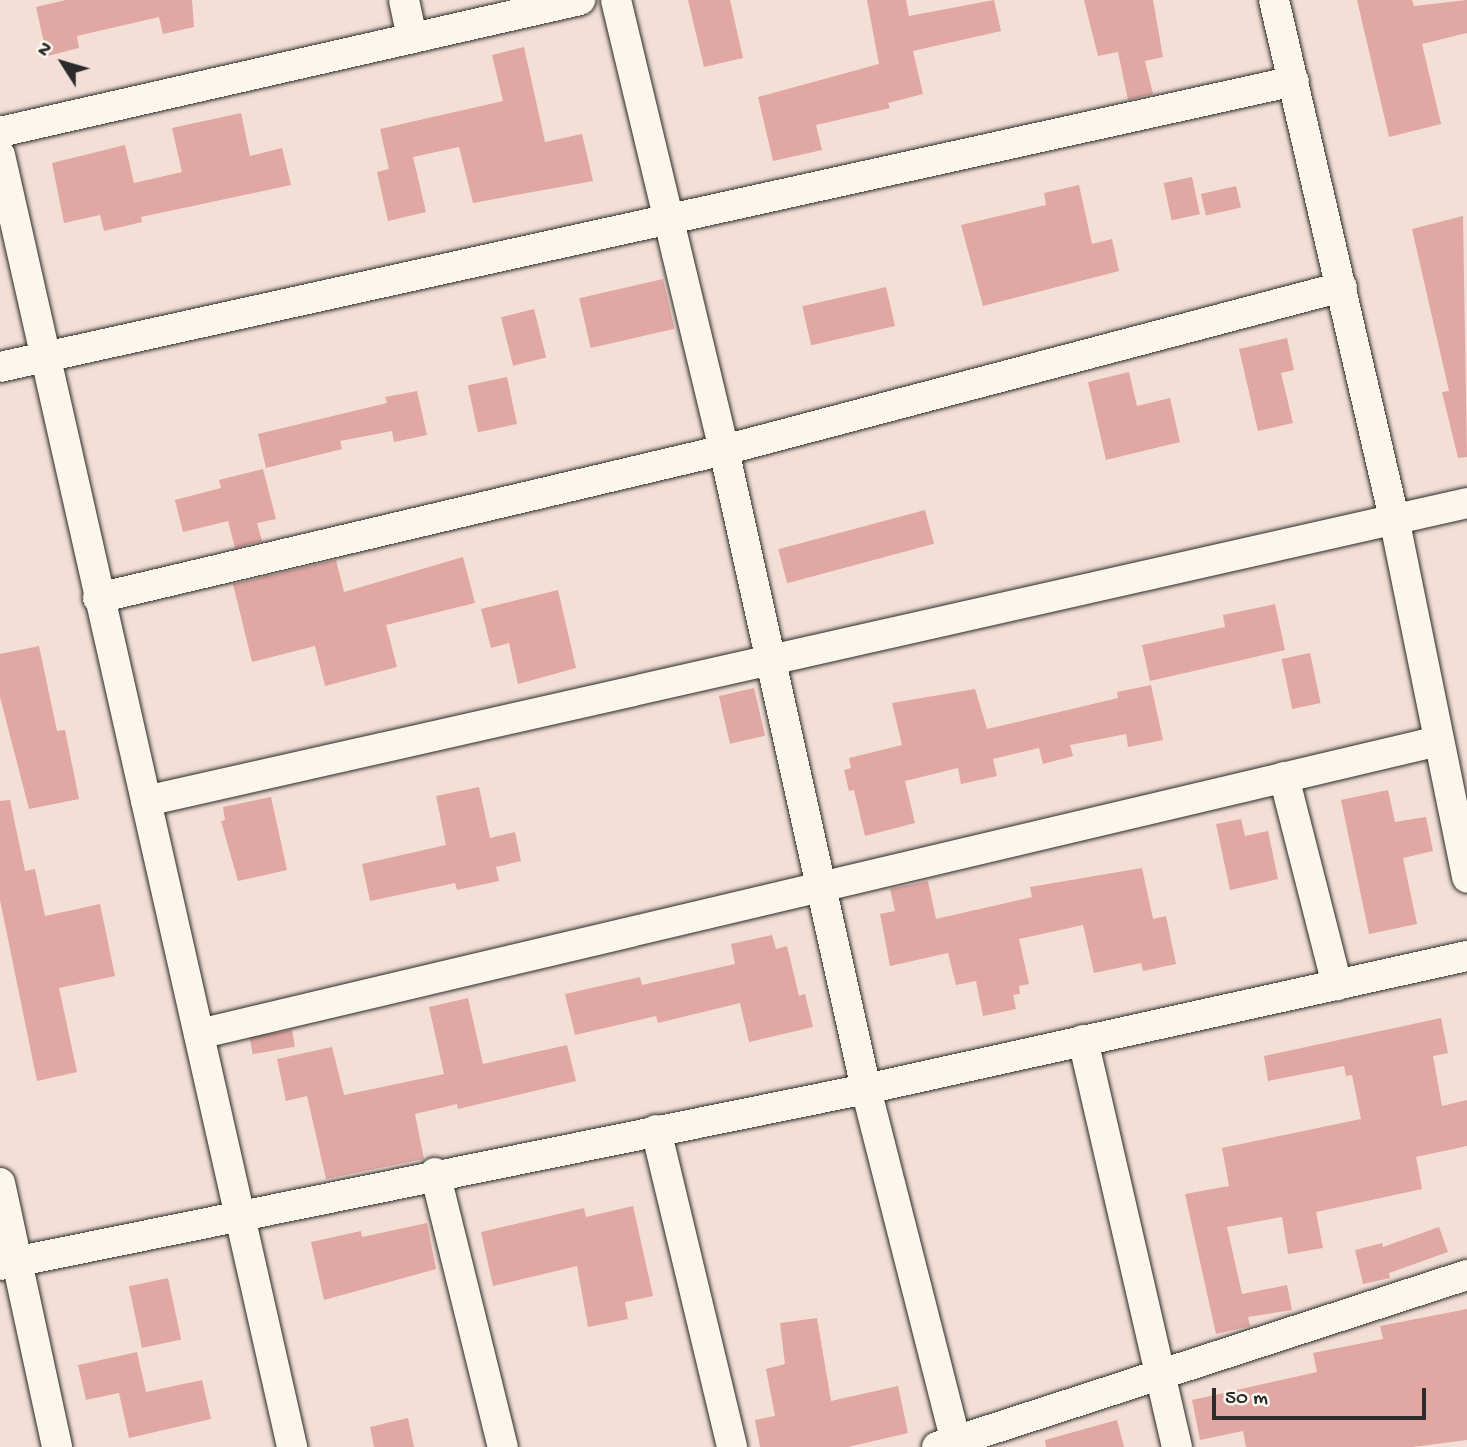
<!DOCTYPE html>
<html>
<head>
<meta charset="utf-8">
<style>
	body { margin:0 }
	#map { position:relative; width:1467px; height:1447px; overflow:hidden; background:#f3dfd6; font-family:"Gochi Hand",sans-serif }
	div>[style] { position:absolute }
	.building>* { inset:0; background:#e1a7a3; transform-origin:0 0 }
	.roads { filter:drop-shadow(0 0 2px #2b2b2b) drop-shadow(0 0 2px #2b2b2b) }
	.minor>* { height:30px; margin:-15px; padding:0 15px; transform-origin:15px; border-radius:15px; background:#fbf7ec }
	span { translate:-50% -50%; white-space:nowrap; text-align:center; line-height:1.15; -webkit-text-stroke:7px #fbf7ec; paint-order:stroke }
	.north { position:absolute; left:28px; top:28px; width:70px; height:70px; -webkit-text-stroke:5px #fbf7ec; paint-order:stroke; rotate:307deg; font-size:19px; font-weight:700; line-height:28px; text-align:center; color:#2b2b2b }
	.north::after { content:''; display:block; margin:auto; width:24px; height:32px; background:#2b2b2b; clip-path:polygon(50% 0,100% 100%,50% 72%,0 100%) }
	.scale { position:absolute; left:1212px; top:1388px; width:214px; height:32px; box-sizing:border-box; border:4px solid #2b2b2b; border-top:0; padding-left:9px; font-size:21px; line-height:24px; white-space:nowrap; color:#2b2b2b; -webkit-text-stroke:5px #fbf7ec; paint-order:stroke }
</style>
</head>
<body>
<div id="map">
	<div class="building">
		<i style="clip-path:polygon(66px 0,192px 0,194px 27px,163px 34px,159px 17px,77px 36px,79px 48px,47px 56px,36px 7px)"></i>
		<i style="clip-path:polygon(688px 0,730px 0,743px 58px,704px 67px)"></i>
		<i style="clip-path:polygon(867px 0,906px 0,909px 16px,994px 0,1001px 31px,913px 51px,923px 94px,888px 103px,890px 108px,816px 125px,822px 150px,773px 161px,758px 97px,879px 64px)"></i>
		<i style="clip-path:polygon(1084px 0,1153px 0,1163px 57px,1145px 61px,1153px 94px,1128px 100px,1118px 52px,1098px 56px)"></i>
		<i style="clip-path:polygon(1357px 0,1412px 0,1414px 6px,1467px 0,1467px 33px,1422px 44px,1441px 124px,1389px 137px)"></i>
		<i style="clip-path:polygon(524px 47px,545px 142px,582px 134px,593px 181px,473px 203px,459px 147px,413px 157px,426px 212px,388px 221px,377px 172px,389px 169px,380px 129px,503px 101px,492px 55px)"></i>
		<i style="clip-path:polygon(241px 113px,250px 156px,282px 148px,291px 185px,141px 217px,142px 222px,104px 231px,100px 215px,64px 223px,52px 163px,125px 145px,134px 183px,182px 172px,172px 128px)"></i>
		<i style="left:1192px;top:177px;width:38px;height:29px;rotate:78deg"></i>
		<i style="clip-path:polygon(1079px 185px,1092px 244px,1112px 239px,1119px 271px,983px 306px,961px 225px,1046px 205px,1044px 193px)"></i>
		<i style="left:1236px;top:186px;width:22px;height:36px;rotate:77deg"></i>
		<i style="clip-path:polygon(1463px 216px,1467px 457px,1458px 458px,1442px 392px,1449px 391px,1412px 229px)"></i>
		<i style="left:663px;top:279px;width:51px;height:86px;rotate:77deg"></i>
		<i style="left:886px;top:287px;width:40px;height:86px;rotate:77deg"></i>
		<i style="left:534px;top:309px;width:50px;height:34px;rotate:76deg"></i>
		<i style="clip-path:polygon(1287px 338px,1294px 370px,1281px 373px,1293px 423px,1258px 431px,1239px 349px)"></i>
		<i style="clip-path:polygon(1129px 372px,1137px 406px,1170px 398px,1180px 442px,1106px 460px,1088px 382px)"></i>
		<i style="left:507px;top:377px;width:48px;height:40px;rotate:78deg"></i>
		<i style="clip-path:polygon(417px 391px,427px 435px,394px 442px,392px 431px,340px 441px,342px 449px,266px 468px,258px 434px,387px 403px,385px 397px)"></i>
		<i style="clip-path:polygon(263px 469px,276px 519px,257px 523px,262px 541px,235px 548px,228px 521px,183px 532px,175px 500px,221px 488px,219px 480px)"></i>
		<i style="left:925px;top:510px;width:35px;height:152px;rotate:75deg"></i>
		<i style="clip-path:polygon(463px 557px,475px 603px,386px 625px,397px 667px,325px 686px,315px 646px,252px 662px,233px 584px,336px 560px,344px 592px)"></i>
		<i style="clip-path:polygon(558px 590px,576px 668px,518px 684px,509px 643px,491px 648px,481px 609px)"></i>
		<i style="clip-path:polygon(1275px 604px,1285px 650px,1150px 681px,1142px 645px,1225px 627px,1223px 615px)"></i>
		<i style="clip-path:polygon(39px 646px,57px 731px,65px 730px,79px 799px,29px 809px,0 697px,0 654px)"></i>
		<i style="left:1310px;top:653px;width:51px;height:29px;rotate:78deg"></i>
		<i style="clip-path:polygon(1151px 685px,1163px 740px,1128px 747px,1126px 734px,1070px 745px,1073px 756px,1043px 764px,1039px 748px,993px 759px,997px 776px,961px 784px,958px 768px,905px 781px,915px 823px,865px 836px,854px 790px,849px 791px,844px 770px,851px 768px,849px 758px,902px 745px,892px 703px,975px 689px,987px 729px,1118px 698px,1117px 692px)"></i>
		<i style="left:754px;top:688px;width:49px;height:36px;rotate:77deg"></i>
		<i style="clip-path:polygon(479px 787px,490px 838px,515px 832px,521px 861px,496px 867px,499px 881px,457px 890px,455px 883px,370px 901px,362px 864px,446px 845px,436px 796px)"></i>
		<i style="clip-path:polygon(1388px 790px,1395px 822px,1426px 817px,1433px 851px,1403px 858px,1417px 924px,1369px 934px,1341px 800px)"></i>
		<i style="clip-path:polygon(271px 797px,287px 870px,238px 881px,221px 821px,225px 820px,223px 807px)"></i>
		<i style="clip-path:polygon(10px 800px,25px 871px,35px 869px,45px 916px,100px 904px,115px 976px,59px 988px,77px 1072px,37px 1081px,0 900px,0 801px)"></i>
		<i style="clip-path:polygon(1241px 819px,1245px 836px,1268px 831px,1278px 879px,1230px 890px,1216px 824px)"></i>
		<i style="clip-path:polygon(1142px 868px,1153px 919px,1166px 916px,1176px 964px,1143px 971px,1141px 963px,1094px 973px,1083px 925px,1019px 939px,1029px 984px,1019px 986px,1020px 994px,1013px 995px,1016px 1009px,983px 1016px,976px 981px,956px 985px,948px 953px,890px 966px,880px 914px,895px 911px,890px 889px,928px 881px,936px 919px,1032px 897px,1030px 887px)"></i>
		<i style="clip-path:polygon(772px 935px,776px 949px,787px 946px,799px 996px,805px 994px,813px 1027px,749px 1042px,740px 1003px,658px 1023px,656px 1016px,575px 1035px,565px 994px,640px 977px,642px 985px,735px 964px,731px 944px)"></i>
		<i style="clip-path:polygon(468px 998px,483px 1064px,567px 1045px,576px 1081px,458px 1109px,457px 1104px,415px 1114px,424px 1159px,326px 1179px,307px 1096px,286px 1101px,277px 1059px,332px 1047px,344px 1095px,444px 1074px,429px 1007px)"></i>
		<i style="clip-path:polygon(1441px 1018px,1448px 1053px,1433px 1056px,1442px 1106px,1467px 1100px,1467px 1146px,1416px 1157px,1422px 1189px,1316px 1212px,1323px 1248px,1288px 1254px,1282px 1217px,1227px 1227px,1242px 1294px,1287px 1285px,1292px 1310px,1248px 1317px,1250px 1326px,1216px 1334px,1185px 1194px,1229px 1186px,1222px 1148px,1361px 1119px,1352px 1075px,1346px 1076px,1344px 1066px,1268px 1081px,1264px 1056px)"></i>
		<i style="left:292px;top:1030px;width:17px;height:43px;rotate:80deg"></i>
		<i style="clip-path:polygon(633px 1206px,653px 1296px,625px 1302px,628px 1319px,588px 1327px,577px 1266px,493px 1286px,481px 1232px,584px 1208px,586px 1217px)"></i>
		<i style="clip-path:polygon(427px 1223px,436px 1269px,324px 1300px,311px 1242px,361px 1231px,362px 1237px)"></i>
		<i style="clip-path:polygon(1439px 1227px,1448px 1252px,1389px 1273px,1390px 1278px,1363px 1284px,1355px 1250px,1382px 1243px,1383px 1247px)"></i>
		<i style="left:168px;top:1278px;width:63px;height:40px;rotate:78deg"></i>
		<i style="clip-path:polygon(1467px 1309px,1467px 1440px,1413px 1447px,1246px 1447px,1243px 1431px,1200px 1440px,1192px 1400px,1317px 1372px,1313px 1353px,1383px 1339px,1380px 1326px)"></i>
		<i style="clip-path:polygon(817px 1318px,831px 1401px,898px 1386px,908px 1433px,848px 1447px,760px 1447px,755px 1420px,775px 1416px,766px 1369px,785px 1364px,780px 1323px)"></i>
		<i style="clip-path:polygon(137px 1352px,146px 1392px,202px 1380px,211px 1419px,129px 1438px,119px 1393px,86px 1400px,78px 1365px)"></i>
		<i style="clip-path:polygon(408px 1418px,414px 1447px,374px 1447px,370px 1427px)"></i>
		<i style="clip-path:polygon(1117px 1420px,1124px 1447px,1046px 1447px,1045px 1440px)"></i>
	</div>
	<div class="roads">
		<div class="minor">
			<i style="left:404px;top:0;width:39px;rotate:78deg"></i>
			<i style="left:616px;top:0;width:463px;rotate:76.5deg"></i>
			<i style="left:724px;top:450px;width:655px;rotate:77.47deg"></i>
			<i style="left:866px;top:1089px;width:369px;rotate:75.7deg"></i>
			<i style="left:1274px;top:0;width:532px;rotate:76.96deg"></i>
			<i style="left:1394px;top:518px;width:367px;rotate:78.5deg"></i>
			<i style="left:0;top:132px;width:595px;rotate:-12.82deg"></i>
			<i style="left:0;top:155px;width:1325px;rotate:77.26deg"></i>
			<i style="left:0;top:367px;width:1325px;rotate:-12.46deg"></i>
			<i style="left:98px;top:598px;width:643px;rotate:-13.3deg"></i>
			<i style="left:724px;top:450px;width:639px;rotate:-14.78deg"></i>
			<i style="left:1284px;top:777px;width:215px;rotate:75.7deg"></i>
			<i style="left:146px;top:801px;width:1354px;rotate:-12.71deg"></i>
			<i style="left:199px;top:1034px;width:1273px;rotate:-13.3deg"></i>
			<i style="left:1083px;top:1040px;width:418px;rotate:77deg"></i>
			<i style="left:656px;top:1130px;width:326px;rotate:76.5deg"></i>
			<i style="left:435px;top:1173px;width:282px;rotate:76.1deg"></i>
			<i style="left:0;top:1183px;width:270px;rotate:77.8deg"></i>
			<i style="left:0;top:1265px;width:884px;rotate:-11.49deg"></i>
			<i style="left:866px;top:1089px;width:616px;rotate:-12.48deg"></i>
			<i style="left:937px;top:1447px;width:557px;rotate:-17.98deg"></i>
		</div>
	</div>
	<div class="north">N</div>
	<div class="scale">50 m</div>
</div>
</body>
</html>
